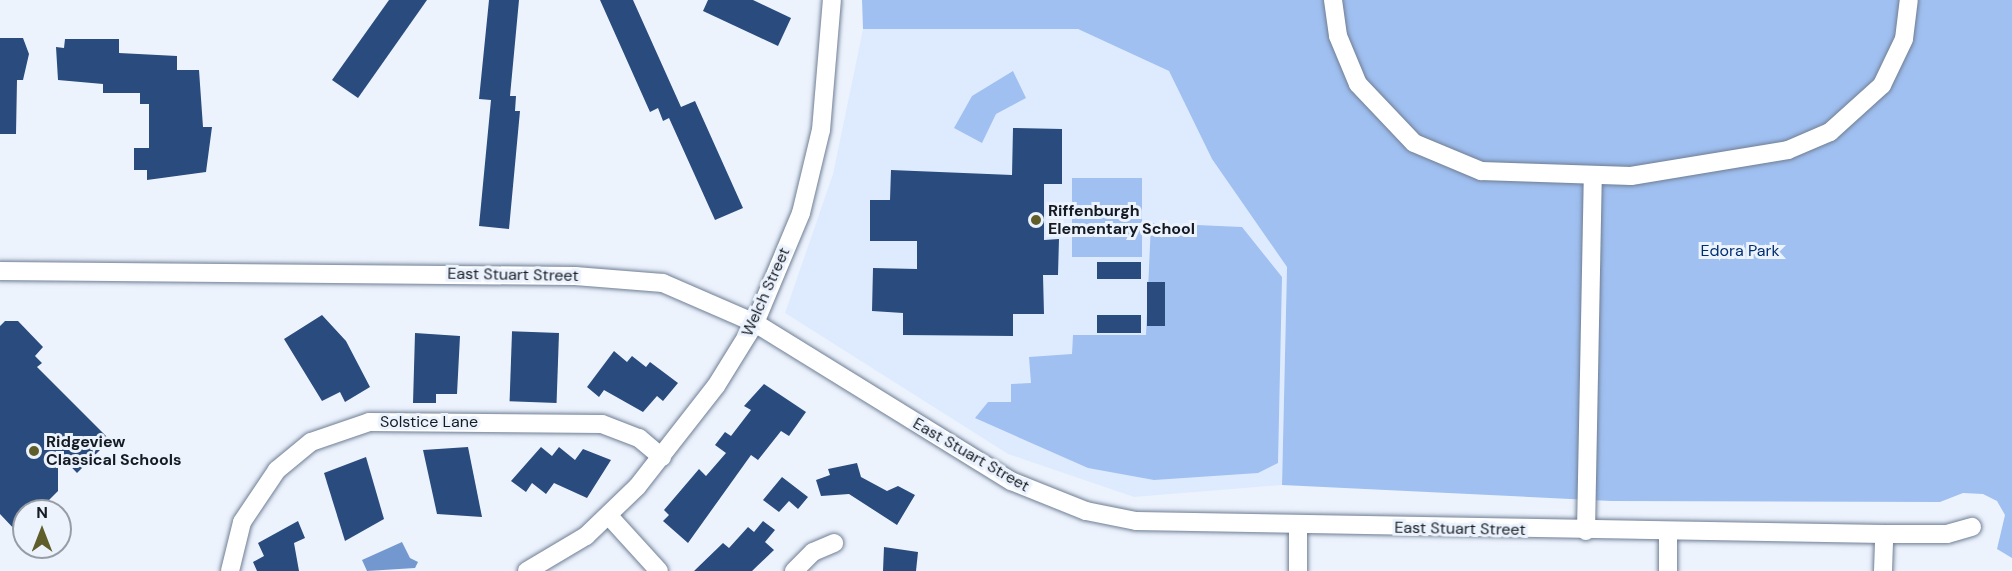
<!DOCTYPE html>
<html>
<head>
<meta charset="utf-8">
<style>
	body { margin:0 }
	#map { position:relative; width:2012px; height:571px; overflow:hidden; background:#ecf3fd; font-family:"DM Sans",sans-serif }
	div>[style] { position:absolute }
	.built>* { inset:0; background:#deebfe }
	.green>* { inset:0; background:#a0c0f1; transform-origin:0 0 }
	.water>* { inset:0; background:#7398cf }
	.building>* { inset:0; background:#2a4b7d; transform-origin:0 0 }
	.roads { filter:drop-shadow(0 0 2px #6f7e94) drop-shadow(0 0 2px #6f7e94) }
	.minor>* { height:18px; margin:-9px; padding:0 9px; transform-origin:9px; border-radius:9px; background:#fff }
	.dots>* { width:16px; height:16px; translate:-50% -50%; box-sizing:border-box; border:3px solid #ecf3fd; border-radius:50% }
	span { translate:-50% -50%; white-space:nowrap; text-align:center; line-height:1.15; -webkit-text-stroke:6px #ecf3fd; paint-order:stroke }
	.poi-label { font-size:16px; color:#151b23; font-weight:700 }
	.left { translate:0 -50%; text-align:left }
	.park-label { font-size:16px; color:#002f70 }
	.street-label { font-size:16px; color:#151b23 }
	.north { position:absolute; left:12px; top:499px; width:60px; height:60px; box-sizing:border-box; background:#ecf3fd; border:2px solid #969da6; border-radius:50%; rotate:0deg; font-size:16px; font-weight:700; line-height:24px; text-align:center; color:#151b23 }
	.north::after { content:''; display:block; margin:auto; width:21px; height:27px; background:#5f5e2b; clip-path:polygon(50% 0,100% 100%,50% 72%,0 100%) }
</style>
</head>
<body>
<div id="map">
	<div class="built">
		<i style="clip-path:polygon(863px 29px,1078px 29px,1169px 71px,1212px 159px,1287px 267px,1282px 485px,1134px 497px,1008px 454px,785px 313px,833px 174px)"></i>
	</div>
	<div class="green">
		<i style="clip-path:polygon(862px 0,2012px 0,2012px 558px,1997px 549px,2005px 515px,1997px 501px,1983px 494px,1963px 493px,1940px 502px,1611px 501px,1282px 485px,1287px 267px,1212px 159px,1169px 71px,1078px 29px,863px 29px)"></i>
		<i style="clip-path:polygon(1013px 71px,1026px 98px,996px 114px,982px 143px,954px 128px,972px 96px)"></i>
		<i style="left:1072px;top:178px;width:70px;height:79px"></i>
		<i style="clip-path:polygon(1151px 223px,1242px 227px,1282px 277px,1278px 463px,1258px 473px,1154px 480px,1088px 468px,975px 418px,988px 402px,1011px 402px,1011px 384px,1031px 383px,1029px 357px,1072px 354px,1073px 335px,1146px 335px)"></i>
	</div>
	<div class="water">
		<i style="clip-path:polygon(402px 542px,410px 558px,418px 562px,415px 568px,367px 571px,362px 560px)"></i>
	</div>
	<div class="building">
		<i style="clip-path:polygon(389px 0,427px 0,358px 98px,332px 80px)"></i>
		<i style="clip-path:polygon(489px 0,519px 0,510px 96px,516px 96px,515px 111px,520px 111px,509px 229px,479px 226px,491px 100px,479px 99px)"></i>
		<i style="clip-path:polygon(600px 0,633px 0,681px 107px,695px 101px,743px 208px,715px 220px,669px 118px,663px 121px,658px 108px,650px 112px)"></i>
		<i style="clip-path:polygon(708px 0,753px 0,791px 18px,778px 46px,703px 11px)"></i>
		<i style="clip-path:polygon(0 38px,23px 38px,29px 54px,23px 80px,17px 80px,16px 134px,0 134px)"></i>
		<i style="clip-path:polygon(65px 39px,119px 39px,119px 53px,177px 56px,177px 70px,199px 70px,203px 127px,212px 127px,206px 172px,147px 180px,147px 170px,134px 170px,134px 148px,149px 148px,149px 104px,140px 104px,140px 93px,103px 93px,103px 84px,58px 80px,56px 47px,64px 48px)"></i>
		<i style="clip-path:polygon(1013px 128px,1062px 129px,1062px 184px,1044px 184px,1044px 240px,1059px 239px,1058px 275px,1043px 275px,1044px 314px,1013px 314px,1013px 336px,903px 335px,903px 313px,872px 311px,873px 268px,917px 269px,917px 241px,870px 241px,870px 200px,890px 200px,891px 170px,1012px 175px)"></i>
		<i style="left:1097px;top:262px;width:44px;height:17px"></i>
		<i style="left:1147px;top:282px;width:18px;height:44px"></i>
		<i style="clip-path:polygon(322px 315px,346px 341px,370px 387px,345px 402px,340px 392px,322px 401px,284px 339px)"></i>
		<i style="left:1097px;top:315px;width:44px;height:18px"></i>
		<i style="clip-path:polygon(5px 321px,18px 321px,43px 347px,35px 356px,42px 363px,37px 367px,110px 440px,77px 473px,58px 453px,58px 491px,38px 511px,24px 511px,24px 525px,17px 532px,0 514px,0 326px)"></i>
		<i style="clip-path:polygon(415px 333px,460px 336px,457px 394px,436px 394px,436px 403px,413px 403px)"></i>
		<i style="left:559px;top:333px;width:70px;height:47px;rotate:92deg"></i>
		<i style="clip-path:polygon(614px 351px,627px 362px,632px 356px,646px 367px,650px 362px,678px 383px,663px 401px,657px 396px,643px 412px,604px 390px,599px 397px,587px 387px)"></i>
		<i style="clip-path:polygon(764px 384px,806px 412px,789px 436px,781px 431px,758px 460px,751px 455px,688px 543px,663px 521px,669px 515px,664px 510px,699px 469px,706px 476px,726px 453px,715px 445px,725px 432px,731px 436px,751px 410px,744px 406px)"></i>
		<i style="clip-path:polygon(468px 447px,482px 517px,437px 514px,423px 450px)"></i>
		<i style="clip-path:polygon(541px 447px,552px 456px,559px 447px,575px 460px,583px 449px,611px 460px,587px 498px,554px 483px,546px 494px,532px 483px,526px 492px,511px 481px)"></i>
		<i style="clip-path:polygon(366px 457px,384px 519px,345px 541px,324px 473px)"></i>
		<i style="clip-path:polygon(857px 463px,861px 477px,887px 491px,898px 486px,915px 495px,897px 525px,849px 494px,821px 496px,816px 480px,830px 475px,828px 469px)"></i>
		<i style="clip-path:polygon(782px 477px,808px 497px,798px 509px,789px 501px,779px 512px,763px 500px)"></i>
		<i style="clip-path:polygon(298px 521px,305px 538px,294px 543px,299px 571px,257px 571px,253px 562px,264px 556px,258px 543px)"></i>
		<i style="clip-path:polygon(763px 521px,775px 530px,765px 542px,774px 550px,752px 571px,694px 571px,723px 543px,729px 548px,748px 527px,754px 532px)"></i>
		<i style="clip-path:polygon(884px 547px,918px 552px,916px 571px,883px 571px)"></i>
	</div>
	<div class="roads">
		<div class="minor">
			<i style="left:1333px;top:0;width:36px;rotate:82deg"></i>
			<i style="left:1338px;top:36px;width:52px;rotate:67.4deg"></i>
			<i style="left:1358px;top:84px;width:81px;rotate:46.5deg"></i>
			<i style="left:1414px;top:143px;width:73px;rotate:22.7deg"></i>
			<i style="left:1481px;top:171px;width:150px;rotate:1.9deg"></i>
			<i style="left:1631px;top:176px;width:159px;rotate:-9.4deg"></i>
			<i style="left:1788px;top:150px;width:46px;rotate:-23.2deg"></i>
			<i style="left:1830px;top:132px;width:70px;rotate:-42.1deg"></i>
			<i style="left:1882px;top:85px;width:51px;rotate:-64.4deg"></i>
			<i style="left:1904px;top:39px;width:39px;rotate:-83deg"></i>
			<i style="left:0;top:271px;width:575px;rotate:0.5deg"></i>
			<i style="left:575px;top:276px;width:88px;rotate:4.5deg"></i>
			<i style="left:663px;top:283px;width:100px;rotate:23.5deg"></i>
			<i style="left:755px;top:323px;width:301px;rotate:31.7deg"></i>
			<i style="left:1011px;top:481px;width:81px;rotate:21.8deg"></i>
			<i style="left:1086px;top:511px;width:51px;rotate:11.3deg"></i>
			<i style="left:1136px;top:521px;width:748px;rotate:1deg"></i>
			<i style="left:1884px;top:534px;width:63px"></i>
			<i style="left:1947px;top:534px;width:26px;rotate:-16deg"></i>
			<i style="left:609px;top:516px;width:74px;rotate:47.7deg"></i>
			<i style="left:1298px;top:526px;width:45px;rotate:90deg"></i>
			<i style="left:1586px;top:531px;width:355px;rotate:-88.9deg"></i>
			<i style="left:230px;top:571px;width:50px;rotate:-76.2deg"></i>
			<i style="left:242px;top:522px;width:63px;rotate:-56.1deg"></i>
			<i style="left:277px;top:470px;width:44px;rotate:-39.5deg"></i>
			<i style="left:311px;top:442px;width:61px;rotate:-19deg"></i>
			<i style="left:369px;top:422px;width:233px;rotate:0.5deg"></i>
			<i style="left:602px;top:424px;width:40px;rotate:21deg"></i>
			<i style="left:639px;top:438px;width:30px;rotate:40deg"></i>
			<i style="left:527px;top:571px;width:69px;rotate:-30.7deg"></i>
			<i style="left:586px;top:536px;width:71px;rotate:-43.9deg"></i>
			<i style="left:637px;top:487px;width:128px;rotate:-52deg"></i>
			<i style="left:716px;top:386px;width:74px;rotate:-58.2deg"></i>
			<i style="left:755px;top:323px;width:119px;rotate:-67.3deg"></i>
			<i style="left:801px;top:213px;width:85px;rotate:-76.5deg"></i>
			<i style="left:821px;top:130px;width:130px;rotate:-85.2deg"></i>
			<i style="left:794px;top:571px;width:27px;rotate:-45deg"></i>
			<i style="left:813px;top:552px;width:23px;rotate:-23deg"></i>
			<i style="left:1668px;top:571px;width:39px;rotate:-90deg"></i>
			<i style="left:1883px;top:571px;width:37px;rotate:-88deg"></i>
		</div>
	</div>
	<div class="dots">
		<i style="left:1036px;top:220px;background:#5f5e2b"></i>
		<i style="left:34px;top:451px;background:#5f5e2b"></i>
	</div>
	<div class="poi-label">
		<span class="left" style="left:1048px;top:220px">Riffenburgh<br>Elementary School</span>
		<span class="left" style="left:46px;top:451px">Ridgeview<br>Classical Schools</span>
	</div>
	<div class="park-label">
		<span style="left:1740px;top:251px">Edora Park</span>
	</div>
	<div class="street-label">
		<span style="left:513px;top:275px;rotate:1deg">East Stuart Street</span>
		<span style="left:766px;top:292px;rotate:-66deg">Welch Street</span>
		<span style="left:429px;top:422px">Solstice Lane</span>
		<span style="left:971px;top:455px;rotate:30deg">East Stuart Street</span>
		<span style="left:1460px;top:529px;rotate:1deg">East Stuart Street</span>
	</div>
	<div class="north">N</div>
</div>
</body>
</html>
